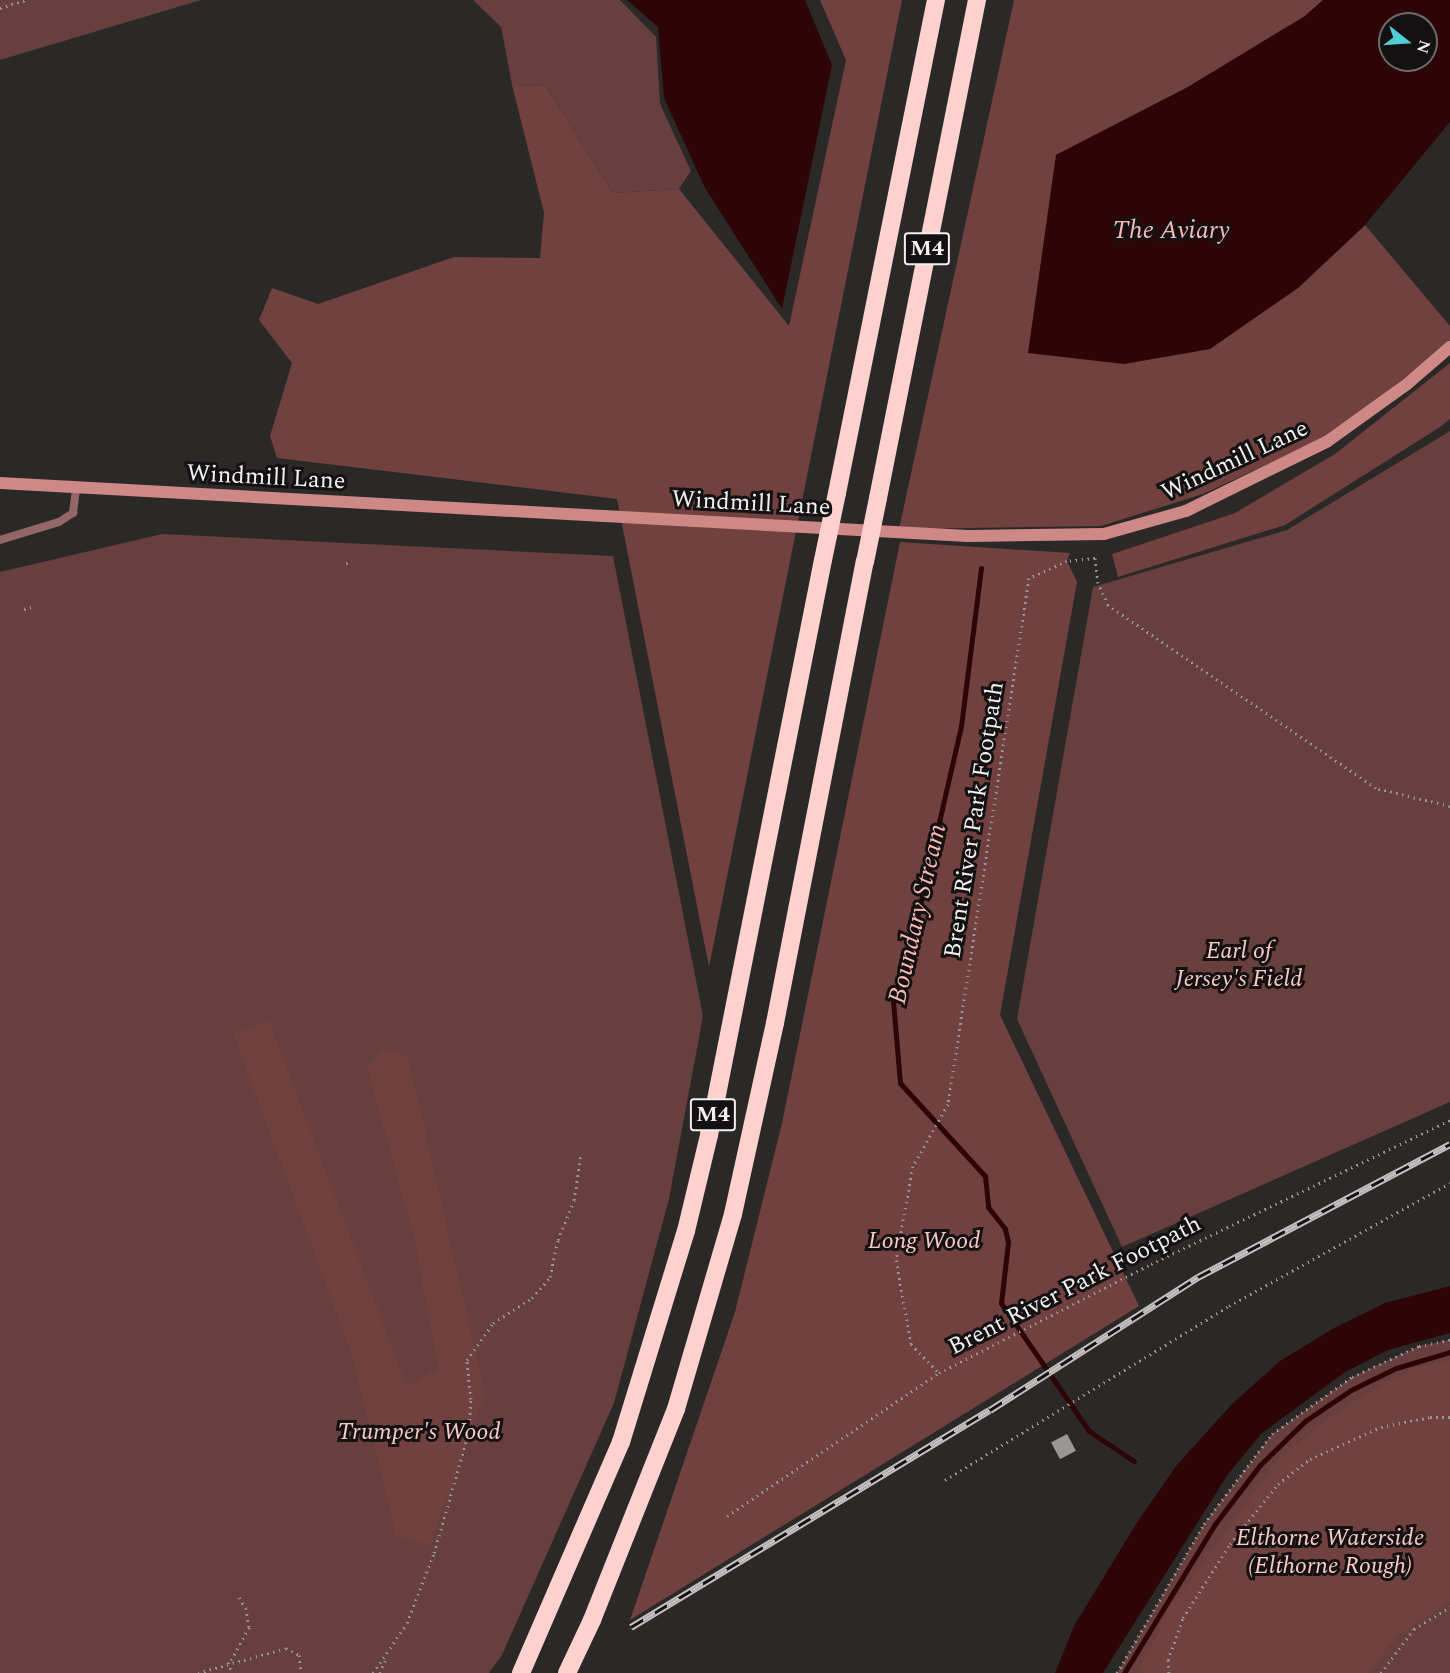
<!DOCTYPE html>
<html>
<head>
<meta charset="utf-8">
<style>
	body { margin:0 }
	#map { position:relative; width:1450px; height:1673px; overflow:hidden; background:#2b2828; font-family:Spectral,serif }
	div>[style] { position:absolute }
	.green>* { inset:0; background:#673f3d }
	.forest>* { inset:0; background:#70413f }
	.water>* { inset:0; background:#2d0507 }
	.stream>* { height:5px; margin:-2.5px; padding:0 2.5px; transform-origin:2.5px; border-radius:2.5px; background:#2d0507 }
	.building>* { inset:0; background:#999695; transform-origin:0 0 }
	.path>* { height:3px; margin-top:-1.5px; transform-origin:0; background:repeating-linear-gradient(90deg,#989595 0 1.5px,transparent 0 6px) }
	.lane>* { height:8px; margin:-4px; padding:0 4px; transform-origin:4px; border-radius:4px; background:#926765 }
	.secondary>* { height:12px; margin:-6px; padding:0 6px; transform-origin:6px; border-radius:6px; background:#ce8986 }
	.highway>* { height:18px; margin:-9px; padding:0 9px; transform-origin:9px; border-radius:9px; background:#fdd1ce }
	.rail>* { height:7px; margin-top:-3.5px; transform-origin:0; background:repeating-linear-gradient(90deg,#131111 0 14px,#c3c0c0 0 28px); box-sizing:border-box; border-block:2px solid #c3c0c0 }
	.highway-bridge>* { height:18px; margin:-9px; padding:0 9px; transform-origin:9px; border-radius:9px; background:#fdd1ce }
	span { translate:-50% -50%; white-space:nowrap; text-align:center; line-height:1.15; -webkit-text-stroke:6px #131111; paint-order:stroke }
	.shield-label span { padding:2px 4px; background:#131111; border:2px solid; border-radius:4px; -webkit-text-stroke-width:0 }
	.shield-label { font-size:22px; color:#f1efef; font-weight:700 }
	.street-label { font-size:24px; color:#f1efef }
	.park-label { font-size:24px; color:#fbc9c6; font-style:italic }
	.water-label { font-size:26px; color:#f9b8b4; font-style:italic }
	.north { position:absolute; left:1378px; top:12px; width:60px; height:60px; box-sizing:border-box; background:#131111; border:2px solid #6c6a6a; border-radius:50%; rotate:107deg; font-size:16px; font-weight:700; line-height:24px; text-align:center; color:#f1efef }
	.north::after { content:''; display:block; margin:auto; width:21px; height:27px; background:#52ccd5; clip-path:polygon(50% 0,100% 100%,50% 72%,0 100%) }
</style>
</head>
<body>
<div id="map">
	<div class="green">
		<i style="clip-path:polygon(0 0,201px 0,0 60px)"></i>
		<i style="clip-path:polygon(473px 0,620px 0,656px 37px,660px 104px,691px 171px,679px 189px,613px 193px,546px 86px,512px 85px,501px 27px)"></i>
		<i style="clip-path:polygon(1450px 431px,1450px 1102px,1122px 1247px,1017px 1019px,1093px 587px,1287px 530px)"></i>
		<i style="clip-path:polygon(162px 534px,613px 556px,703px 1016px,669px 1199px,614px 1403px,502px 1655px,489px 1673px,0 1673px,0 572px)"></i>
		<i style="clip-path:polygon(1450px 1340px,1450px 1673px,1117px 1673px,1204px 1524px,1272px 1434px,1352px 1377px,1419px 1346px)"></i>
	</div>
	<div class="forest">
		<i style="clip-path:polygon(820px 0,902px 0,709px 967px,617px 499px,277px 458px,270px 436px,292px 363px,259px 320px,272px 288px,318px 304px,454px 257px,540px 258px,544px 213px,512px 85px,546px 86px,613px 193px,679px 189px,789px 326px,846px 60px)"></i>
		<i style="clip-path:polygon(1014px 0,1323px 0,1305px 16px,1188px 87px,1056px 155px,1298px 288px,1365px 225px,1450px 326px,1450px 344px,1324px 438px,1203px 494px,1101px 526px,899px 529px)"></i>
		<i style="clip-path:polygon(1450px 363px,1450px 419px,1440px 427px,1285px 525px,1118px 577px,1112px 554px,1235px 513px,1335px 454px)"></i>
		<i style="clip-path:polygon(900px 542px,1070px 553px,1067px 561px,1077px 582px,1000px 1015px,1139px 1306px,630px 1620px,735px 1312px,782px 1123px)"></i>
		<i style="clip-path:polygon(269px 1020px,407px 1387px,438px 1368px,415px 1241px,367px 1067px,383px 1049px,408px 1056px,485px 1394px,430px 1545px,396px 1537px,352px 1355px,233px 1033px)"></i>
		<i style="clip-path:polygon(1450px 1360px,1450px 1601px,1396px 1637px,1369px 1673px,1138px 1673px,1172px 1605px,1279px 1458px,1338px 1411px,1410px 1369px)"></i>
	</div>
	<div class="water">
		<i style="clip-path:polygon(627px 0,805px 0,832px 65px,782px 309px,705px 188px,664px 98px,658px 27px)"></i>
		<i style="clip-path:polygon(evenodd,1323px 0,1450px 0,1450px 122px,1365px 225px,1298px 288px,1210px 349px,1124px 364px,1028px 353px,1056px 155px,1188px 87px,1305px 16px,1323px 0,1390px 24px,1426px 24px,1426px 60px,1390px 60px,1390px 24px)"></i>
		<i style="clip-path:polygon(1450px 1286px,1450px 1333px,1388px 1350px,1345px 1372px,1261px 1434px,1228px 1474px,1103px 1673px,1055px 1673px,1074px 1626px,1136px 1524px,1176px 1466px,1233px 1403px,1280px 1361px,1334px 1328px,1385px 1303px)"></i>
	</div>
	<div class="stream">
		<i style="left:981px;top:568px;width:159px;rotate:97.2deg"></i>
		<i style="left:961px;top:726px;width:238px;rotate:102.9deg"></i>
		<i style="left:908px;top:958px;width:46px;rotate:109.2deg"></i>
		<i style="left:893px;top:1001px;width:82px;rotate:85.1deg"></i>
		<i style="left:900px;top:1083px;width:126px;rotate:47.6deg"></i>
		<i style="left:985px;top:1176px;width:31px;rotate:84deg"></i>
		<i style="left:988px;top:1207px;width:28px;rotate:52deg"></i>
		<i style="left:1005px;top:1229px;width:13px;rotate:77deg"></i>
		<i style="left:1008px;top:1242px;width:61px;rotate:96.5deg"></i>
		<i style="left:1001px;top:1303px;width:155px;rotate:55.5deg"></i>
		<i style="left:1089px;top:1431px;width:54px;rotate:33.7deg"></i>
		<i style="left:1124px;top:1673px;width:175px;rotate:-58.6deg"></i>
		<i style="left:1215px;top:1524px;width:74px;rotate:-52.7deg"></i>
		<i style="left:1260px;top:1465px;width:63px;rotate:-44.4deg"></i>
		<i style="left:1305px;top:1421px;width:55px;rotate:-34deg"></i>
		<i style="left:1351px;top:1390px;width:50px;rotate:-26.1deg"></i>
		<i style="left:1396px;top:1368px;width:56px;rotate:-16.5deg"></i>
	</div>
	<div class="building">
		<i style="left:1067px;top:1434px;width:19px;height:18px;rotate:62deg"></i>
	</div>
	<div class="path">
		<i style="left:0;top:8px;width:27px;rotate:-17deg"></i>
		<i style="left:346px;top:563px;width:6px;rotate:-18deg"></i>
		<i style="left:24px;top:609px;width:8px;rotate:-14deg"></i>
		<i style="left:1450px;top:806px;width:76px;rotate:-166.3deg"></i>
		<i style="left:1376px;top:788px;width:325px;rotate:-145.7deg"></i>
		<i style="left:1108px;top:605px;width:24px;rotate:-114deg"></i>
		<i style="left:1098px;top:583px;width:25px;rotate:-97deg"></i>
		<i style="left:1095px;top:558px;width:28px;rotate:174deg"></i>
		<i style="left:1067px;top:561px;width:42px;rotate:155.9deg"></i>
		<i style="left:1029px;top:578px;width:532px;rotate:98.75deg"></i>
		<i style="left:948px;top:1104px;width:71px;rotate:119.4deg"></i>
		<i style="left:913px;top:1166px;width:96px;rotate:100.3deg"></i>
		<i style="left:896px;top:1260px;width:85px;rotate:79.9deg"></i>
		<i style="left:911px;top:1344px;width:40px;rotate:46deg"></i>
		<i style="left:939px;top:1373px;width:238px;rotate:-27.2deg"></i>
		<i style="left:1151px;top:1264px;width:332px;rotate:-25.7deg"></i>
		<i style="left:945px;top:1480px;width:333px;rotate:-31.5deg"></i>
		<i style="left:1229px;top:1306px;width:253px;rotate:-29.1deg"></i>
		<i style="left:727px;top:1516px;width:256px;rotate:-34deg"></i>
		<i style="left:231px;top:1660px;width:38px;rotate:-61deg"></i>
		<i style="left:249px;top:1627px;width:18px;rotate:-99deg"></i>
		<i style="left:246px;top:1609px;width:16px;rotate:-120deg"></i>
		<i style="left:228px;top:1662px;width:12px;rotate:70deg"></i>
		<i style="left:198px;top:1673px;width:91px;rotate:-15.9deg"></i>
		<i style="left:286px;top:1648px;width:15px;rotate:28deg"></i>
		<i style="left:299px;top:1655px;width:18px;rotate:84deg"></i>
		<i style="left:373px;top:1673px;width:60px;rotate:-55.8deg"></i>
		<i style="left:407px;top:1623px;width:75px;rotate:-68.9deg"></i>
		<i style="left:434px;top:1553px;width:126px;rotate:-73.9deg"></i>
		<i style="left:469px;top:1432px;width:33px;rotate:-87deg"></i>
		<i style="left:471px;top:1399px;width:39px;rotate:-96deg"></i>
		<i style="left:467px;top:1360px;width:45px;rotate:-54.9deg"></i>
		<i style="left:493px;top:1323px;width:46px;rotate:-32.7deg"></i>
		<i style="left:532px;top:1298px;width:28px;rotate:-49deg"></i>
		<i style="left:550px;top:1277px;width:38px;rotate:-78deg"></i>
		<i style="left:558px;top:1240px;width:43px;rotate:-68.2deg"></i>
		<i style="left:574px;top:1200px;width:45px;rotate:-81deg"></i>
		<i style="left:380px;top:1673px;width:15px;rotate:-67deg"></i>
		<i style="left:1117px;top:1673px;width:173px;rotate:-59.7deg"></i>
		<i style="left:1204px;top:1524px;width:113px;rotate:-52.9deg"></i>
		<i style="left:1272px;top:1434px;width:98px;rotate:-35.5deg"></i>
		<i style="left:1352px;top:1377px;width:74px;rotate:-24.8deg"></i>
		<i style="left:1419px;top:1346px;width:32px;rotate:-11deg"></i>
		<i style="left:1169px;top:1673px;width:13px;rotate:-94deg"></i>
		<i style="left:1168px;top:1660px;width:45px;rotate:-70.3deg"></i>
		<i style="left:1183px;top:1618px;width:88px;rotate:-57.6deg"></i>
		<i style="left:1230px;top:1544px;width:77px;rotate:-51.3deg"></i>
		<i style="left:1278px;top:1484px;width:41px;rotate:-38deg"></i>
		<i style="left:1310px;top:1459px;width:78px;rotate:-24.3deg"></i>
		<i style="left:1381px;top:1427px;width:50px;rotate:-11.5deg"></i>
		<i style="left:1430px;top:1417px;width:20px"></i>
		<i style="left:1381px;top:1673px;width:55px;rotate:-53.1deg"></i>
		<i style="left:1414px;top:1629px;width:42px;rotate:-31.4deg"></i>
	</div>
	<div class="lane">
		<i style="left:0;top:540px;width:62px;rotate:-17deg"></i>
		<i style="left:59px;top:522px;width:17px;rotate:-33deg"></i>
		<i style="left:73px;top:513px;width:25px;rotate:-83deg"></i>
	</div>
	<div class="secondary">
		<i style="left:0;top:483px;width:969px;rotate:3.13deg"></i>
		<i style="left:968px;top:536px;width:136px;rotate:-0.8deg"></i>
		<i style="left:1104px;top:534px;width:85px;rotate:-15.7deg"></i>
		<i style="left:1186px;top:511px;width:158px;rotate:-26.2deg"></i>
		<i style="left:1328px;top:441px;width:96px;rotate:-35.7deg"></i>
		<i style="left:1406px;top:385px;width:58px;rotate:-40.8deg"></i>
	</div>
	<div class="highway">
		<i style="left:837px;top:493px;width:503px;rotate:-78.65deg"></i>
		<i style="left:878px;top:498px;width:508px;rotate:-78.76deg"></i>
		<i style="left:592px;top:1620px;width:227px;rotate:-68.3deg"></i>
		<i style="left:676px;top:1409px;width:203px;rotate:-73.7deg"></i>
		<i style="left:733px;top:1214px;width:196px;rotate:-77.6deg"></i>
		<i style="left:775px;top:1023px;width:470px;rotate:-79deg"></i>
		<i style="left:521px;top:1673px;width:252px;rotate:-66.6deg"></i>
		<i style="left:621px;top:1442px;width:221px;rotate:-72.9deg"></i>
		<i style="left:686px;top:1231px;width:99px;rotate:-76.5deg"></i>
		<i style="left:709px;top:1135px;width:586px;rotate:-78.79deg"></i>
	</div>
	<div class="rail">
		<i style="left:631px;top:1627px;width:419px;rotate:-31.2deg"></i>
		<i style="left:990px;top:1410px;width:247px;rotate:-32.6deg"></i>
		<i style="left:1198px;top:1277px;width:285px;rotate:-27.8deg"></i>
	</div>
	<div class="highway-bridge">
		<i style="left:823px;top:560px;width:68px;rotate:-78.2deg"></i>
		<i style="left:865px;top:562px;width:65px;rotate:-78.5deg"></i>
		<i style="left:567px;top:1673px;width:59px;rotate:-64.7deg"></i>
	</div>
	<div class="shield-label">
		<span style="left:927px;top:249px">M4</span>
		<span style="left:713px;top:1115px">M4</span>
	</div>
	<div class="street-label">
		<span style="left:1235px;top:461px;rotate:-25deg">Windmill Lane</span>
		<span style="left:266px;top:478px;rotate:3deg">Windmill Lane</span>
		<span style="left:751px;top:504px;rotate:3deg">Windmill Lane</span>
		<span style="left:975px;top:820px;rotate:-81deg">Brent River Park Footpath</span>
		<span style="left:1075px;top:1286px;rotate:-27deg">Brent River Park Footpath</span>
	</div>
	<div class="park-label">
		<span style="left:1239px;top:966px">Earl of<br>Jersey's Field</span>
		<span style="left:924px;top:1242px">Long Wood</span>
		<span style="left:419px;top:1433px">Trumper's Wood</span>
		<span style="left:1330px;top:1553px">Elthorne Waterside<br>(Elthorne Rough)</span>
	</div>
	<div class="water-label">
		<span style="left:1171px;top:231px">The Aviary</span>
		<span style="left:918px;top:914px;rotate:-77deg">Boundary Stream</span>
	</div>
	<div class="north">N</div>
</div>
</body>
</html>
